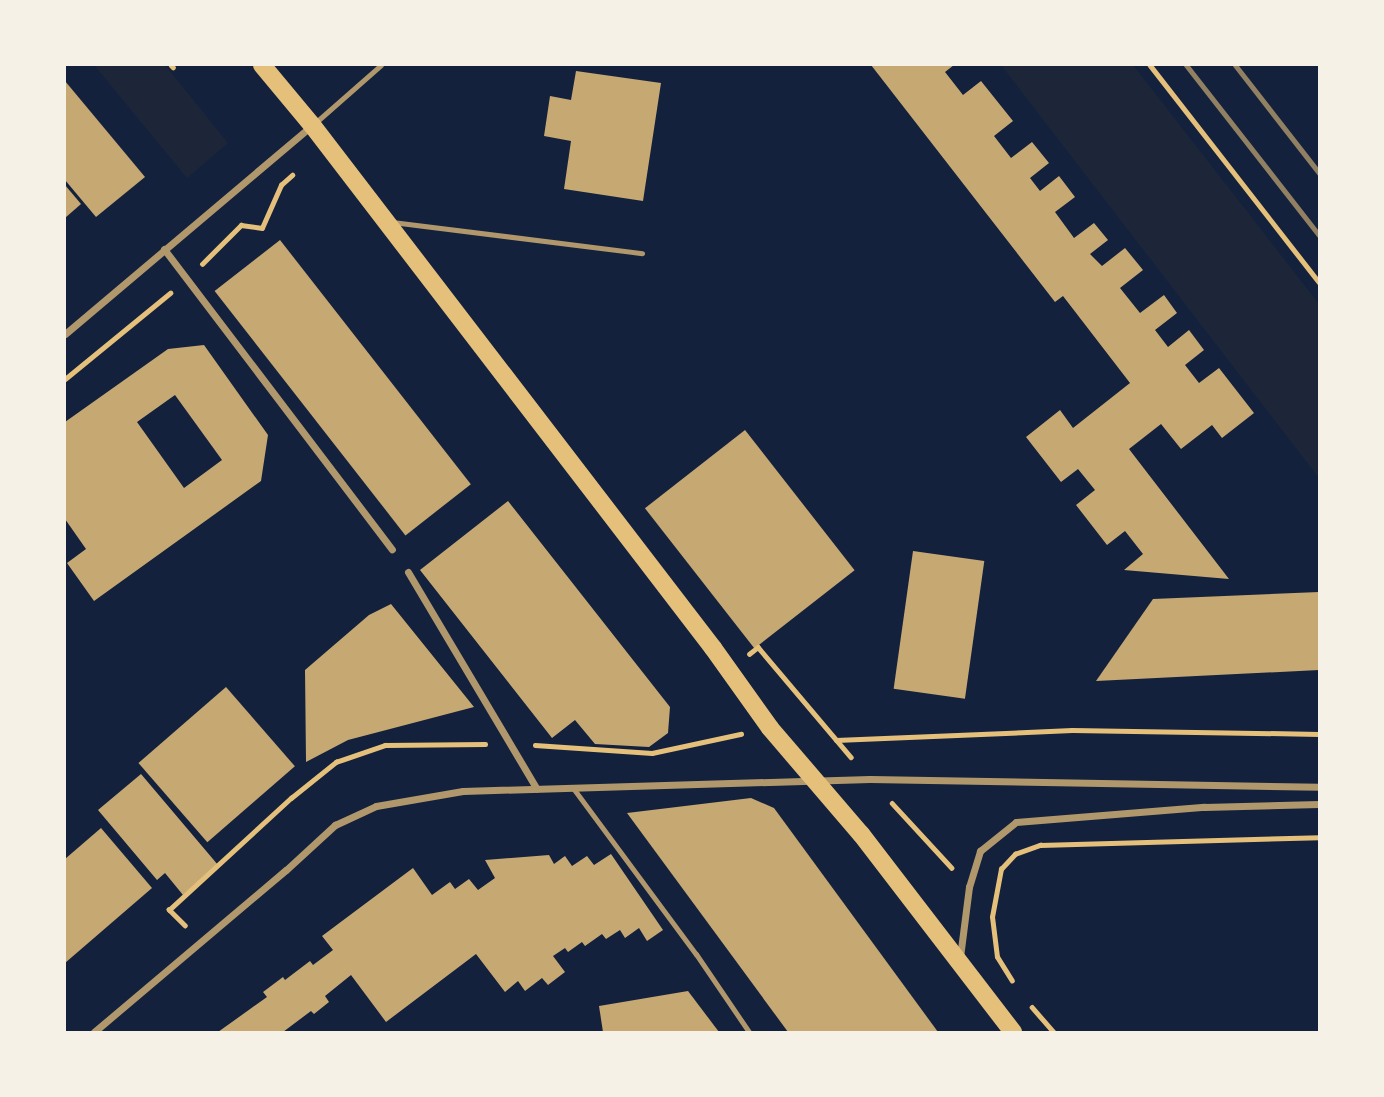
<!DOCTYPE html>
<html>
<head>
<meta charset="utf-8">
<style>
	body { margin:0 }
	#map { position:relative; width:1384px; height:1097px; overflow:hidden; background:#14213d; font-family:Helvetica,sans-serif }
	div>[style] { position:absolute }
	.green>* { inset:0; background:#1d2539 }
	.building>* { inset:0; background:#c6a872; transform-origin:0 0 }
	.path>* { height:4.5px; margin:-2.25px; padding:0 2.25px; transform-origin:2.25px; border-radius:2.25px; background:#e5c07b }
	.service>* { height:5px; margin:-2.5px; padding:0 2.5px; transform-origin:2.5px; border-radius:2.5px; background:#b1986c }
	.minor>* { height:7px; margin:-3.5px; padding:0 3.5px; transform-origin:3.5px; border-radius:3.5px; background:#b1986c }
	.primary>* { height:18px; margin:-9px; padding:0 9px; transform-origin:9px; border-radius:9px; background:#e5c07b }
	.rail>* { height:5px; margin:-2.5px; padding:0 2.5px; transform-origin:2.5px; border-radius:2.5px; background:#918062 }
	span { translate:-50% -50%; white-space:nowrap; text-align:center; line-height:1.15; -webkit-text-stroke:7px #f6f1e7; paint-order:stroke }
	.frame { position:absolute; inset:0; border:66px solid #f6f1e7; pointer-events:none }
</style>
</head>
<body>
<div id="map">
	<div class="green">
		<i style="clip-path:polygon(94px 65px,165px 65px,228px 143px,187px 178px)"></i>
		<i style="clip-path:polygon(1001px 65px,1133px 65px,1319px 304px,1319px 478px)"></i>
	</div>
	<div class="building">
		<i style="clip-path:polygon(871px 65px,954px 65px,945px 72px,963px 95px,981px 81px,1013px 121px,994px 136px,1011px 158px,1032px 142px,1049px 163px,1030px 178px,1040px 191px,1059px 176px,1075px 197px,1055px 212px,1074px 238px,1094px 223px,1108px 240px,1090px 254px,1102px 266px,1125px 248px,1143px 270px,1120px 288px,1140px 313px,1164px 295px,1177px 313px,1155px 330px,1168px 347px,1189px 330px,1204px 350px,1185px 365px,1199px 383px,1219px 368px,1254px 413px,1222px 438px,1212px 425px,1181px 449px,1161px 424px,1129px 449px,1229px 579px,1124px 570px,1143px 554px,1125px 531px,1107px 545px,1076px 505px,1095px 490px,1078px 469px,1061px 482px,1026px 437px,1060px 410px,1073px 428px,1130px 383px,1063px 296px,1055px 302px)"></i>
		<i style="clip-path:polygon(576px 71px,661px 83px,643px 201px,564px 189px,571px 141px,544px 136px,550px 96px,571px 100px)"></i>
		<i style="clip-path:polygon(65px 81px,145px 177px,96px 217px,65px 180px)"></i>
		<i style="clip-path:polygon(65px 185px,81px 204px,65px 218px)"></i>
		<i style="left:280px;top:240px;width:310px;height:83px;rotate:52deg"></i>
		<i style="clip-path:polygon(evenodd,204px 345px,268px 435px,261px 481px,94px 601px,67px 563px,86px 549px,65px 519px,65px 422px,168px 349px,204px 345px,175px 395px,222px 460px,184px 488px,137px 422px,175px 395px)"></i>
		<i style="left:745px;top:430px;width:178px;height:127px;rotate:52deg"></i>
		<i style="clip-path:polygon(508px 501px,670px 707px,668px 733px,649px 747px,595px 744px,575px 720px,552px 738px,420px 570px)"></i>
		<i style="left:913px;top:551px;width:72px;height:139px;rotate:8deg"></i>
		<i style="clip-path:polygon(1319px 592px,1319px 670px,1096px 681px,1153px 599px)"></i>
		<i style="clip-path:polygon(391px 604px,474px 707px,348px 740px,306px 762px,305px 670px,369px 615px)"></i>
		<i style="left:226px;top:687px;width:105px;height:116px;rotate:49deg"></i>
		<i style="clip-path:polygon(141px 774px,218px 865px,183px 895px,165px 873px,157px 880px,98px 810px)"></i>
		<i style="clip-path:polygon(751px 798px,774px 808px,938px 1032px,788px 1032px,627px 813px)"></i>
		<i style="clip-path:polygon(101px 828px,152px 888px,65px 963px,65px 859px)"></i>
		<i style="clip-path:polygon(611px 854px,663px 930px,647px 941px,639px 928px,625px 938px,620px 930px,606px 939px,602px 934px,585px 946px,582px 942px,568px 952px,565px 948px,553px 956px,565px 972px,548px 985px,542px 978px,525px 991px,518px 981px,505px 992px,476px 954px,386px 1022px,351px 975px,325px 996px,329px 1002px,314px 1014px,311px 1011px,283px 1032px,218px 1032px,267px 997px,263px 992px,283px 977px,285px 980px,310px 961px,313px 965px,333px 950px,322px 936px,413px 868px,432px 895px,450px 882px,455px 889px,469px 879px,478px 890px,495px 878px,485px 860px,549px 855px,554px 864px,565px 856px,572px 866px,587px 856px,594px 865px)"></i>
		<i style="clip-path:polygon(688px 991px,719px 1032px,603px 1032px,599px 1006px)"></i>
	</div>
	<div class="path">
		<i style="left:171px;top:65px;width:3px;rotate:45deg"></i>
		<i style="left:1150px;top:65px;width:275px;rotate:52.1deg"></i>
		<i style="left:202px;top:264px;width:55px;rotate:-45deg"></i>
		<i style="left:241px;top:225px;width:21px;rotate:8deg"></i>
		<i style="left:262px;top:228px;width:47px;rotate:-66.2deg"></i>
		<i style="left:281px;top:185px;width:15px;rotate:-42deg"></i>
		<i style="left:65px;top:379px;width:136px;rotate:-39.3deg"></i>
		<i style="left:749px;top:654px;width:11px;rotate:-38deg"></i>
		<i style="left:758px;top:647px;width:144px;rotate:49.8deg"></i>
		<i style="left:836px;top:740px;width:236px;rotate:-2.4deg"></i>
		<i style="left:1072px;top:730px;width:247px;rotate:0.9deg"></i>
		<i style="left:535px;top:745px;width:117px;rotate:3.9deg"></i>
		<i style="left:652px;top:753px;width:91px;rotate:-12.1deg"></i>
		<i style="left:892px;top:803px;width:88px;rotate:47.3deg"></i>
		<i style="left:185px;top:926px;width:23px;rotate:-135deg"></i>
		<i style="left:169px;top:910px;width:166px;rotate:-42.6deg"></i>
		<i style="left:291px;top:798px;width:58px;rotate:-38.7deg"></i>
		<i style="left:336px;top:762px;width:52px;rotate:-19.1deg"></i>
		<i style="left:385px;top:745px;width:100px;rotate:-0.6deg"></i>
		<i style="left:1012px;top:981px;width:28px;rotate:-122deg"></i>
		<i style="left:997px;top:957px;width:40px;rotate:-97.1deg"></i>
		<i style="left:992px;top:917px;width:49px;rotate:-79.4deg"></i>
		<i style="left:1001px;top:869px;width:21px;rotate:-47deg"></i>
		<i style="left:1015px;top:854px;width:27px;rotate:-20deg"></i>
		<i style="left:1040px;top:845px;width:279px;rotate:-1.6deg"></i>
		<i style="left:1032px;top:1007px;width:33px;rotate:49deg"></i>
	</div>
	<div class="service">
		<i style="left:315px;top:123px;width:88px;rotate:-41.3deg"></i>
		<i style="left:392px;top:222px;width:252px;rotate:7.1deg"></i>
		<i style="left:573px;top:788px;width:207px;rotate:53.5deg"></i>
		<i style="left:696px;top:954px;width:94px;rotate:55.8deg"></i>
	</div>
	<div class="minor">
		<i style="left:164px;top:249px;width:377px;rotate:52.8deg"></i>
		<i style="left:65px;top:334px;width:324px;rotate:-40.2deg"></i>
		<i style="left:408px;top:572px;width:252px;rotate:59.3deg"></i>
		<i style="left:960px;top:957px;width:71px;rotate:-82.7deg"></i>
		<i style="left:969px;top:887px;width:38px;rotate:-73deg"></i>
		<i style="left:980px;top:851px;width:46px;rotate:-38.9deg"></i>
		<i style="left:1016px;top:822px;width:189px;rotate:-4.6deg"></i>
		<i style="left:1204px;top:807px;width:115px;rotate:-1.5deg"></i>
		<i style="left:94px;top:1032px;width:251px;rotate:-40.2deg"></i>
		<i style="left:286px;top:870px;width:67px;rotate:-42.6deg"></i>
		<i style="left:335px;top:825px;width:45px;rotate:-24.9deg"></i>
		<i style="left:376px;top:806px;width:88px;rotate:-9.8deg"></i>
		<i style="left:463px;top:791px;width:407px;rotate:-1.7deg"></i>
		<i style="left:870px;top:779px;width:449px;rotate:1deg"></i>
	</div>
	<div class="primary">
		<i style="left:262px;top:65px;width:78px;rotate:50.2deg"></i>
		<i style="left:312px;top:125px;width:659px;rotate:52.52deg"></i>
		<i style="left:713px;top:648px;width:98px;rotate:54.5deg"></i>
		<i style="left:770px;top:728px;width:140px;rotate:49.4deg"></i>
		<i style="left:861px;top:834px;width:250px;rotate:52.5deg"></i>
	</div>
	<div class="rail">
		<i style="left:1186px;top:65px;width:216px;rotate:52deg"></i>
		<i style="left:1235px;top:65px;width:137px;rotate:52.1deg"></i>
	</div>
	<div class="frame"></div>
</div>
</body>
</html>
